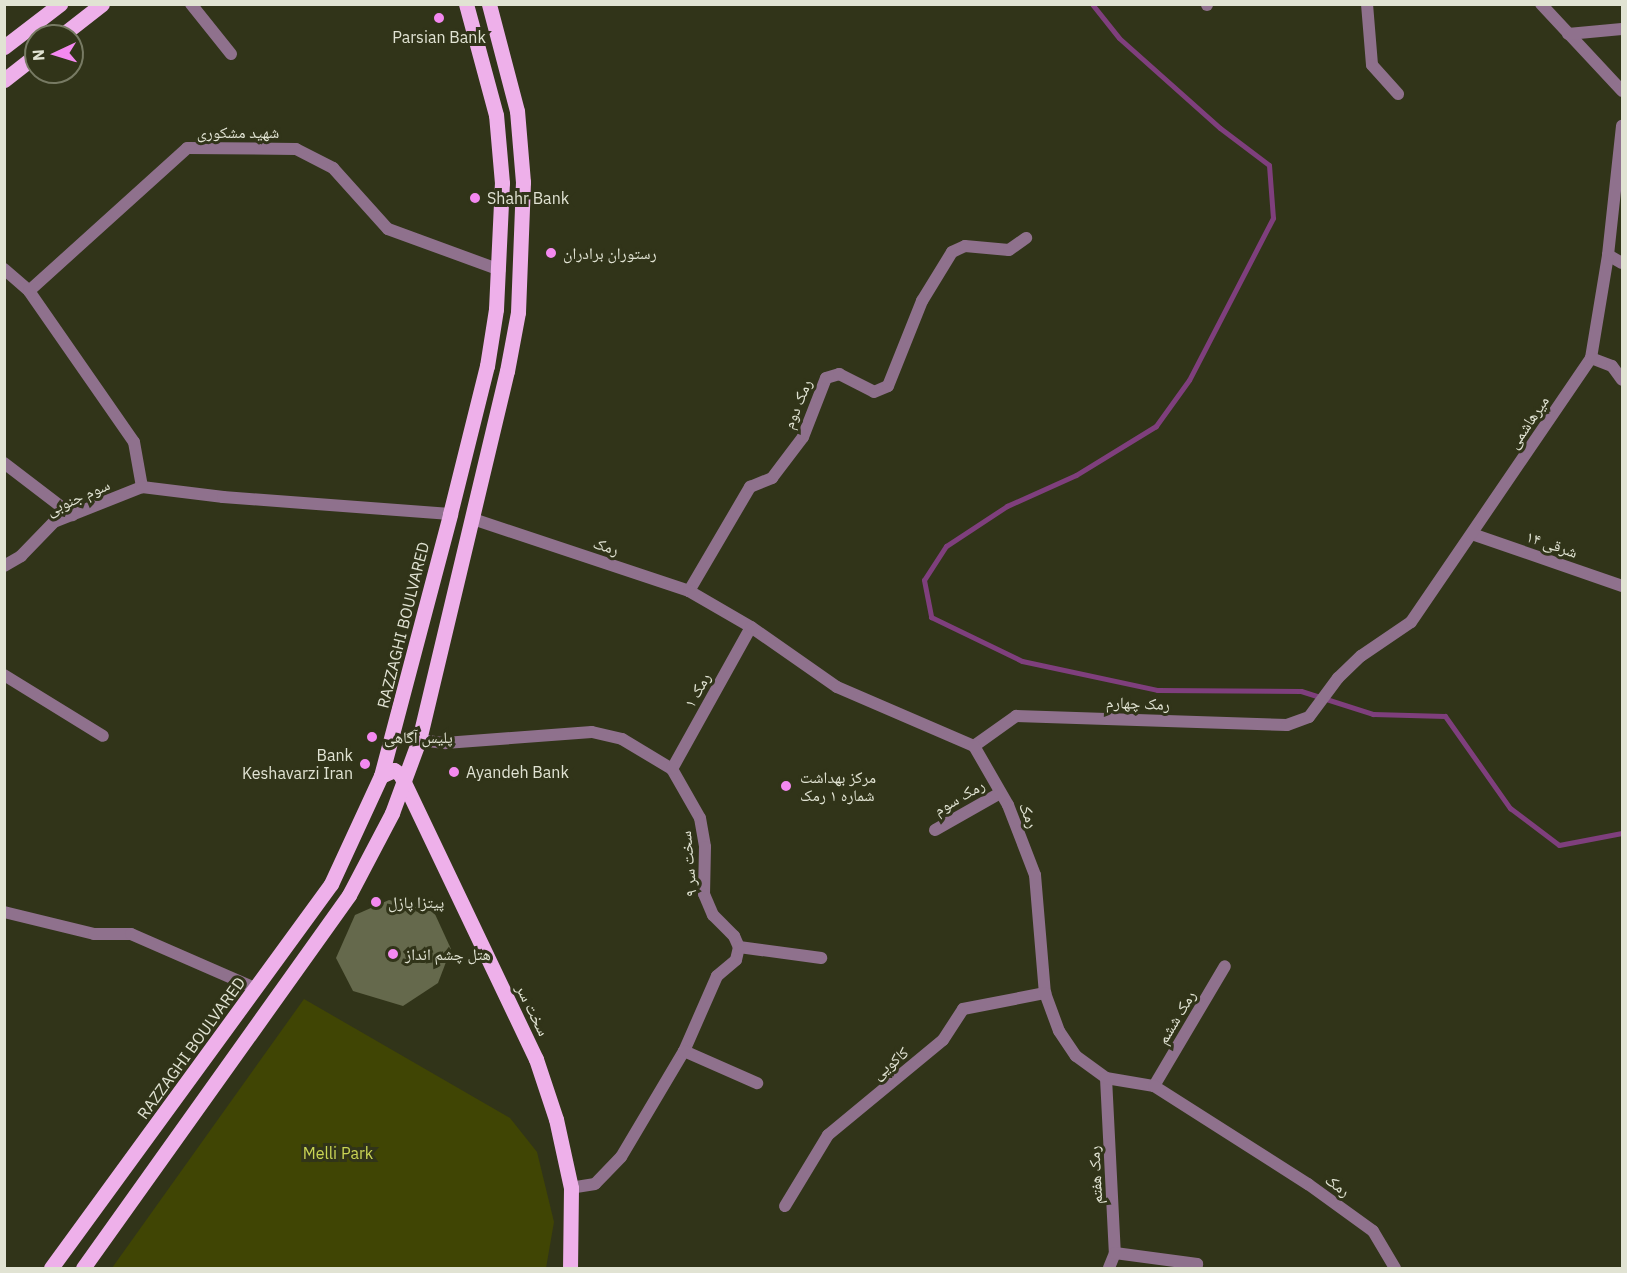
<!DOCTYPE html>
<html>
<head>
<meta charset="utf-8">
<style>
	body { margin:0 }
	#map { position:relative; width:1627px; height:1273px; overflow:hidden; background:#313419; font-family:"IBM Plex Sans","Noto Naskh Arabic",sans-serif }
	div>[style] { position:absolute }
	.green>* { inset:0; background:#404504 }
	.stream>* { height:5px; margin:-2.5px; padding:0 2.5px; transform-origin:2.5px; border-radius:2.5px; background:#7f3f7d }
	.building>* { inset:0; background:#65694c }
	.minor>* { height:12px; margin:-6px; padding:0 6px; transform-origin:6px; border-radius:6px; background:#8f718d }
	.tertiary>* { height:12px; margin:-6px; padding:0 6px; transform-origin:6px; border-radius:6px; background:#8f718d }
	.primary>* { height:15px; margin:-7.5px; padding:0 7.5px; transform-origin:7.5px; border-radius:7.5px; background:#eeb0ea }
	.dots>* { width:16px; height:16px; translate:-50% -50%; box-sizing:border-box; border:3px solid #313419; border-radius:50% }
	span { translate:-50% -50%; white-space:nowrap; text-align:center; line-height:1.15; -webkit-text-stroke:6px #313419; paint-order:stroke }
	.poi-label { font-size:16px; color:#e1e3d3 }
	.left { translate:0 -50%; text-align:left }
	.right { translate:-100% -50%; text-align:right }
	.street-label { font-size:16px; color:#e1e3d3 }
	.park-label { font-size:16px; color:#cad554 }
	.frame { position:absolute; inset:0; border:6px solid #e1e3d3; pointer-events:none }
	.north { position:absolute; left:24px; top:24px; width:60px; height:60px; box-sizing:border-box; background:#313419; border:2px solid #777a63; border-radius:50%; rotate:266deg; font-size:16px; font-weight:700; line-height:24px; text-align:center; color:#e1e3d3 }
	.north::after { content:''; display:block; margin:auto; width:21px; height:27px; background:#f489f0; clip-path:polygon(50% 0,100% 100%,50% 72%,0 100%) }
</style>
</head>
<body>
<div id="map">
	<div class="green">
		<i style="clip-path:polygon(304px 999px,510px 1118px,537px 1152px,554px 1222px,546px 1268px,112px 1268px)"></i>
	</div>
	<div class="stream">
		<i style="left:1092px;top:4px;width:43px;rotate:51.5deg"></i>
		<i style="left:1119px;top:38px;width:135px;rotate:41.7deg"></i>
		<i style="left:1220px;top:128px;width:61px;rotate:37.1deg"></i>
		<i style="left:1269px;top:165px;width:53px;rotate:85.7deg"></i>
		<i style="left:1273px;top:218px;width:182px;rotate:117.4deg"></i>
		<i style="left:1189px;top:380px;width:57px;rotate:125.7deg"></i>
		<i style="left:1156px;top:426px;width:94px;rotate:148.5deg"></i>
		<i style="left:1076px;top:475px;width:76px;rotate:155.8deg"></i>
		<i style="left:1007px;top:506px;width:73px;rotate:146.7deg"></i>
		<i style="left:946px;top:546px;width:40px;rotate:122.9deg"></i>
		<i style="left:924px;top:580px;width:38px;rotate:79deg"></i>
		<i style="left:931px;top:617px;width:101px;rotate:25.8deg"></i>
		<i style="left:1022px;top:661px;width:138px;rotate:12.1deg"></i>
		<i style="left:1157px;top:690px;width:144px;rotate:0.4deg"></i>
		<i style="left:1301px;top:691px;width:76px;rotate:17.7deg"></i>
		<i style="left:1373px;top:714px;width:72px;rotate:1.6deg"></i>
		<i style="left:1445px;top:716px;width:113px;rotate:54.8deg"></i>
		<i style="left:1510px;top:808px;width:61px;rotate:37.1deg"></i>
		<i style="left:1559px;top:845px;width:64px;rotate:-10.8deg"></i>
	</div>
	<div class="building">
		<i style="clip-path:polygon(389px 900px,434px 912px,451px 949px,438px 983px,403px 1006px,353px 991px,336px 958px,355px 915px)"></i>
	</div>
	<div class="minor">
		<i style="left:191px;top:4px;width:64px;rotate:51.3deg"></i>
		<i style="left:1367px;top:4px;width:61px;rotate:85.3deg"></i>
		<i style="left:1372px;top:65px;width:39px;rotate:48deg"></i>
		<i style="left:1541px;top:4px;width:119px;rotate:47deg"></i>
		<i style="left:1207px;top:5px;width:1px;rotate:-90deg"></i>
		<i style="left:1568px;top:34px;width:54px;rotate:-5.3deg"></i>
		<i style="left:1608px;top:255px;width:16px;rotate:30deg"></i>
		<i style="left:4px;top:269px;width:33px;rotate:41deg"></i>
		<i style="left:29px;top:291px;width:184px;rotate:55.2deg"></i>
		<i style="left:134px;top:442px;width:46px;rotate:79.9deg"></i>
		<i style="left:29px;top:291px;width:213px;rotate:-42.1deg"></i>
		<i style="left:187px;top:148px;width:109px;rotate:0.5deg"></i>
		<i style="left:296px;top:149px;width:42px;rotate:27.2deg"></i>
		<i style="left:333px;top:168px;width:82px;rotate:48deg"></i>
		<i style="left:388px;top:229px;width:119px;rotate:20.1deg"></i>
		<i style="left:1591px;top:358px;width:22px;rotate:21deg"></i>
		<i style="left:1612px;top:366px;width:17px;rotate:54deg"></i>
		<i style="left:4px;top:463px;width:86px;rotate:37.4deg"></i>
		<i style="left:1472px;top:534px;width:159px;rotate:19.1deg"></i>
		<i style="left:4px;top:566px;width:20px;rotate:-30deg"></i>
		<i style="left:21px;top:556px;width:47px;rotate:-45.9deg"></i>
		<i style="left:54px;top:522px;width:95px;rotate:-21.7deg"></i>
		<i style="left:142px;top:487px;width:82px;rotate:7deg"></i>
		<i style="left:223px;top:497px;width:228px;rotate:4.3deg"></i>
		<i style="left:689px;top:591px;width:121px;rotate:-59.6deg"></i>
		<i style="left:750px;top:487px;width:24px;rotate:-22deg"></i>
		<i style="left:772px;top:478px;width:51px;rotate:-52.9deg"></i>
		<i style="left:803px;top:437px;width:63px;rotate:-68.7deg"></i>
		<i style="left:826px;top:378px;width:14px;rotate:-17deg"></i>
		<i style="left:839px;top:374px;width:39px;rotate:27deg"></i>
		<i style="left:874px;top:392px;width:15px;rotate:-23deg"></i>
		<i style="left:888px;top:386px;width:92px;rotate:-68.2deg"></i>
		<i style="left:922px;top:301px;width:57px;rotate:-58.5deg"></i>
		<i style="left:952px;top:252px;width:14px;rotate:-25deg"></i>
		<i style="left:965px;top:246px;width:44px;rotate:5.2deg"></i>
		<i style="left:1009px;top:250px;width:21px;rotate:-35deg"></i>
		<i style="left:4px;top:675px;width:116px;rotate:31.6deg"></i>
		<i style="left:419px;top:740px;width:26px;rotate:7deg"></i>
		<i style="left:445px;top:743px;width:147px;rotate:-4.3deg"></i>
		<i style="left:592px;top:732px;width:31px;rotate:13deg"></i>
		<i style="left:622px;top:739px;width:58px;rotate:31deg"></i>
		<i style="left:672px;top:769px;width:56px;rotate:60.3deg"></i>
		<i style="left:700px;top:818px;width:29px;rotate:80deg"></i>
		<i style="left:705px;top:847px;width:47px;rotate:91.2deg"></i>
		<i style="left:704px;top:894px;width:23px;rotate:67deg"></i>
		<i style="left:713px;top:915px;width:30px;rotate:45deg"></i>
		<i style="left:734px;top:936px;width:12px;rotate:66deg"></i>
		<i style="left:739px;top:947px;width:13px;rotate:103deg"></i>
		<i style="left:736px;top:960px;width:25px;rotate:140deg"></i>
		<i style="left:717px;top:976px;width:82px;rotate:113.7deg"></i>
		<i style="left:684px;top:1051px;width:123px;rotate:120.7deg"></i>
		<i style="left:621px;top:1157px;width:37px;rotate:134deg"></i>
		<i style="left:595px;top:1184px;width:24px;rotate:171deg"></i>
		<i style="left:974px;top:746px;width:52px;rotate:-35.5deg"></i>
		<i style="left:1016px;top:716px;width:271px;rotate:1.9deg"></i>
		<i style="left:1287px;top:725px;width:23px;rotate:-20deg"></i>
		<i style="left:1309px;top:717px;width:49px;rotate:-53.4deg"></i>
		<i style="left:1338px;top:678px;width:32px;rotate:-44deg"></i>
		<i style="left:1361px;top:656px;width:60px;rotate:-34.2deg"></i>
		<i style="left:1411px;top:622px;width:320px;rotate:-55.7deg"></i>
		<i style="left:1591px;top:358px;width:104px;rotate:-80.6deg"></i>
		<i style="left:1608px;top:255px;width:130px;rotate:-83.8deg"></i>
		<i style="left:672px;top:769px;width:162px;rotate:-60.9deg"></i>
		<i style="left:935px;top:830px;width:75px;rotate:-29.6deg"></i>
		<i style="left:4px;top:912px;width:93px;rotate:13.7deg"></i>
		<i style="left:94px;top:934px;width:37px"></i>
		<i style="left:131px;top:934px;width:137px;rotate:23.6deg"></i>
		<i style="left:739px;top:947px;width:83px;rotate:7.6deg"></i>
		<i style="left:684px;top:1051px;width:80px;rotate:23.7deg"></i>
		<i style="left:1106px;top:1078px;width:175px;rotate:87.1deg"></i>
		<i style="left:1115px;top:1253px;width:16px;rotate:112deg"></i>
		<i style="left:1154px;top:1086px;width:139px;rotate:-59.4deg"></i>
		<i style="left:785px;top:1206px;width:83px;rotate:-58.8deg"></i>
		<i style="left:828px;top:1135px;width:149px;rotate:-39.6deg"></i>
		<i style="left:943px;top:1040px;width:37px;rotate:-57deg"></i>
		<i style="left:963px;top:1009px;width:84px;rotate:-11deg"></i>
		<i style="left:1115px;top:1253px;width:83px;rotate:7.6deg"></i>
		<i style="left:1197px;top:1264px;width:4px;rotate:104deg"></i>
	</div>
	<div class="tertiary">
		<i style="left:473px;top:519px;width:228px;rotate:18.4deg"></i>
		<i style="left:689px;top:591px;width:72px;rotate:30.1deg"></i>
		<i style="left:751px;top:627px;width:105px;rotate:34.9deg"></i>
		<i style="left:837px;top:687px;width:149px;rotate:23.3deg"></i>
		<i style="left:974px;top:746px;width:68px;rotate:60deg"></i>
		<i style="left:1008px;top:805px;width:75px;rotate:68.9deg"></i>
		<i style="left:1035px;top:875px;width:118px;rotate:85.2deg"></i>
		<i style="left:1045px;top:993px;width:40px;rotate:69.8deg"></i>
		<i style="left:1059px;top:1031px;width:30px;rotate:56deg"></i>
		<i style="left:1076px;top:1056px;width:37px;rotate:36deg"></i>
		<i style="left:1106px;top:1078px;width:49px;rotate:9.5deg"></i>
		<i style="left:1154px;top:1086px;width:183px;rotate:32.5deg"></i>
		<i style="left:1308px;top:1184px;width:80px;rotate:35.9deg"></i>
		<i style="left:1373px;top:1231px;width:43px;rotate:59.3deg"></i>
	</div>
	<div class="primary">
		<i style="left:61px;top:36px;width:52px;rotate:-38deg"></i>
		<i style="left:4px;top:47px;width:71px;rotate:-37.5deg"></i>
		<i style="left:4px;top:80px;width:41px;rotate:-38deg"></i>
		<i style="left:381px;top:776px;width:14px;rotate:-25deg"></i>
		<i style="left:394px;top:770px;width:7px;rotate:34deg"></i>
		<i style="left:400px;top:774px;width:316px;rotate:64.5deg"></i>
		<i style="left:536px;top:1059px;width:63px;rotate:71.6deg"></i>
		<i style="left:556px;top:1119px;width:71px;rotate:77.7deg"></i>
		<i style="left:571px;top:1188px;width:80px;rotate:90.7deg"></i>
		<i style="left:51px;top:1268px;width:475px;rotate:-53.9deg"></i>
		<i style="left:331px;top:884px;width:119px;rotate:-65.2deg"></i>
		<i style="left:381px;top:776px;width:271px;rotate:-75.2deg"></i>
		<i style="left:450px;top:514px;width:153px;rotate:-76deg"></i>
		<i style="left:487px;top:366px;width:58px;rotate:-81deg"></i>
		<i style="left:496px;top:309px;width:126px;rotate:-87.3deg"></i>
		<i style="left:502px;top:183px;width:68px;rotate:-95deg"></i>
		<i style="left:496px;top:115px;width:115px;rotate:-105.1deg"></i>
		<i style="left:83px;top:1268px;width:458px;rotate:-54.5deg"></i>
		<i style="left:349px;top:895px;width:93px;rotate:-62.3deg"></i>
		<i style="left:392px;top:813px;width:78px;rotate:-69.7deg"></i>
		<i style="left:419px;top:740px;width:379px;rotate:-76.6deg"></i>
		<i style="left:507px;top:371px;width:60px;rotate:-79.4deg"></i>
		<i style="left:518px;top:312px;width:130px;rotate:-87.8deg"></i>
		<i style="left:523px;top:182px;width:71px;rotate:-94.8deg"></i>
		<i style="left:517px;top:111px;width:111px;rotate:-104.7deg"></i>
	</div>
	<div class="dots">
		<i style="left:439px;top:18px;background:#f489f0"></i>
		<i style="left:475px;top:198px;background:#f489f0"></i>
		<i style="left:551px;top:253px;background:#f489f0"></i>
		<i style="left:372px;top:737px;background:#f489f0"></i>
		<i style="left:365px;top:764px;background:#f489f0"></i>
		<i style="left:454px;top:772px;background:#f489f0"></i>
		<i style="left:786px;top:786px;background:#f489f0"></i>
		<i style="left:376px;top:902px;background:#f489f0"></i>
		<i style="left:393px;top:954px;background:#f489f0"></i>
	</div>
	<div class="poi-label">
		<span style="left:439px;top:37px">Parsian Bank</span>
		<span class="left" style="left:487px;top:198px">Shahr Bank</span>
		<span class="left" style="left:563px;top:253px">رستوران برادران</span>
		<span class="left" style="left:384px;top:737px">پلیس آگاهی</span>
		<span class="right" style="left:353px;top:764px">Bank<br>Keshavarzi Iran</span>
		<span class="left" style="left:466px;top:772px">Ayandeh Bank</span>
		<span class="left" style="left:800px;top:786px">مرکز بهداشت<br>شماره ۱ رمک</span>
		<span class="left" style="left:388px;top:902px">پیتزا پازل</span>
		<span class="left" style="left:405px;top:954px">هتل چشم انداز</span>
	</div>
	<div class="street-label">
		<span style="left:238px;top:132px">شهید مشکوری</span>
		<span style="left:797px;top:404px;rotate:-68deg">رمک دوم</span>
		<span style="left:1528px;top:422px;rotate:-56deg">میرهاشمی</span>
		<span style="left:78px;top:497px;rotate:-24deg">سوم جنوبی</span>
		<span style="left:1552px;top:544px;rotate:19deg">شرقی ۱۴</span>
		<span style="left:606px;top:546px;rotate:18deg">رمک</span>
		<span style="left:403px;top:625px;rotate:-76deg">RAZZAGHI BOULVARED</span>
		<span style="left:697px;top:690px;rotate:-61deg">رمک ۱</span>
		<span style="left:1138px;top:703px;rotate:2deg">رمک چهارم</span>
		<span style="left:959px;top:797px;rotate:-30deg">رمک سوم</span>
		<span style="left:1029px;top:815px;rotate:68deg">رمک</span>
		<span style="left:688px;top:864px;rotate:-95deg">سخت سر ۹</span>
		<span style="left:533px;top:1010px;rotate:64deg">سخت سر</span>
		<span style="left:1176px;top:1017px;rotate:-59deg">رمک ششم</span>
		<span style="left:191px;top:1048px;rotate:-54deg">RAZZAGHI BOULVARED</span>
		<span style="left:890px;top:1063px;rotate:-39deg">کاکویی</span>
		<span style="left:1095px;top:1175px;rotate:-93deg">رمک هفتم</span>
		<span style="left:1338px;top:1185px;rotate:36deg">رمک</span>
	</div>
	<div class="park-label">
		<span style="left:338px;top:1153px">Melli Park</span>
	</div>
	<div class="frame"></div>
	<div class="north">N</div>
</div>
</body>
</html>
